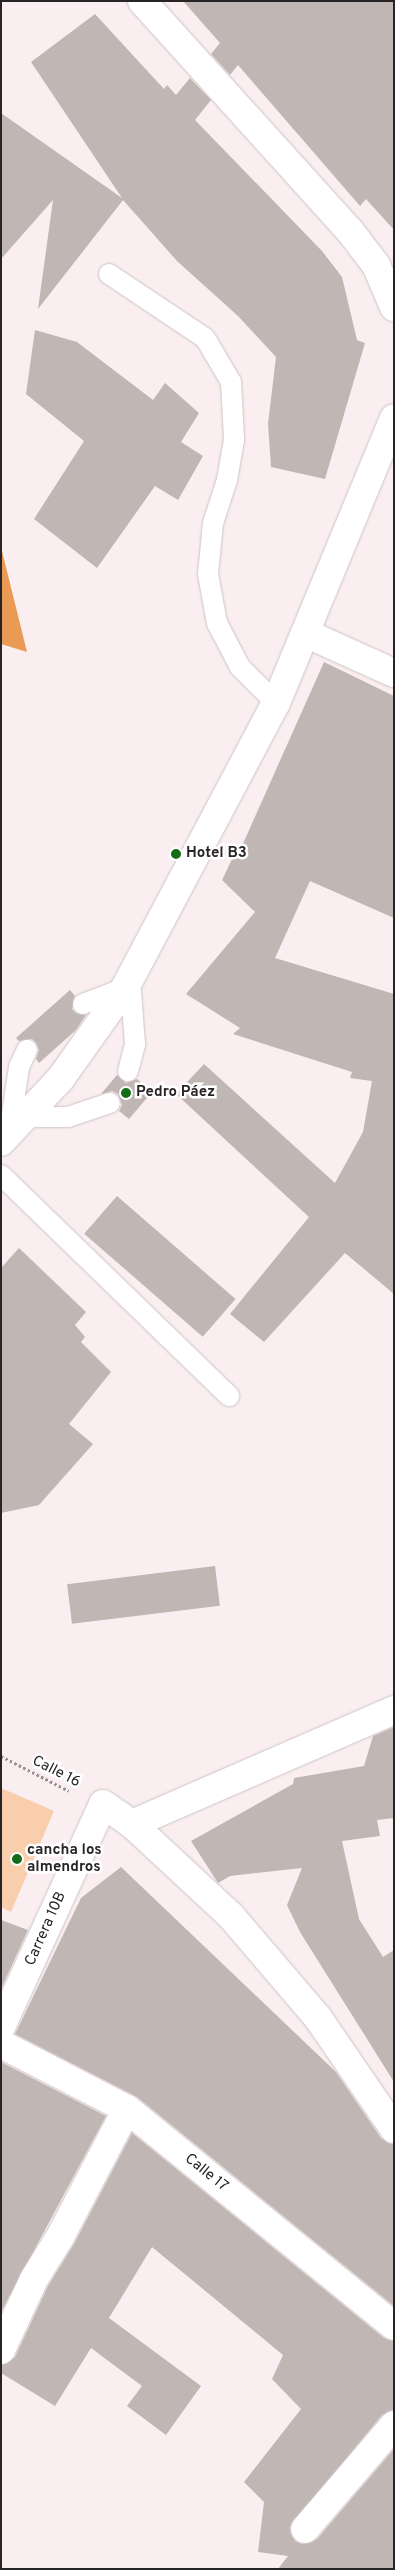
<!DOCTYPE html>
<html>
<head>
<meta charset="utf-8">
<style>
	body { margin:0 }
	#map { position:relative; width:395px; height:2570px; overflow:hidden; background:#faeef0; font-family:Overpass,sans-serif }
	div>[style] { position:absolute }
	.green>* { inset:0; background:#f9ceac }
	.forest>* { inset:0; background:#e99b56 }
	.building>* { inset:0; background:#c0b6b4; transform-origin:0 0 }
	.path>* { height:3px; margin-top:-1.5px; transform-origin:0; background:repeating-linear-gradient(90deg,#968e8f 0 2.5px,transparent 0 5px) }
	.roads { filter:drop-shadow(0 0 1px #cec3c5) drop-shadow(0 0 1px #cec3c5) }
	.lane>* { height:20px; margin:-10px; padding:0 10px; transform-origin:10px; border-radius:10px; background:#fff }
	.street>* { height:28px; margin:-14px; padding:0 14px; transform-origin:14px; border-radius:14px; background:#fff }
	.secondary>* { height:28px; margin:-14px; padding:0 14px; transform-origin:14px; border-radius:14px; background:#fff }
	.dots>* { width:14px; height:14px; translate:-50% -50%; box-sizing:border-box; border:2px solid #fff; border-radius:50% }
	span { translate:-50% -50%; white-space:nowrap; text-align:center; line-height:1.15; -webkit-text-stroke:5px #fff; paint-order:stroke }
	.poi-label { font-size:15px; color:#282425; font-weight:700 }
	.left { translate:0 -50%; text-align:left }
	.street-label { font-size:15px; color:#282425 }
	.frame { position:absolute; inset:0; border:2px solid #282425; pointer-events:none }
</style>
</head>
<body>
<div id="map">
	<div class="green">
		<i style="clip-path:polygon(1px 1788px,54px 1811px,11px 1912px,1px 1907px)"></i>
	</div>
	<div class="forest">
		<i style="clip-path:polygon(1px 547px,27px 652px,1px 644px)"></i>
	</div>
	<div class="building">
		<i style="clip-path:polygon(183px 1px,394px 1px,394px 230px,366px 199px,360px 206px,238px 65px,230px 75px,211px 54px,220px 43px)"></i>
		<i style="clip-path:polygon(95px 14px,164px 89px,167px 85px,176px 95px,190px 78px,211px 100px,195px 120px,322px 251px,342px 277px,357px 340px,365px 343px,325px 479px,271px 467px,268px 424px,276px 357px,238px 316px,177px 261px,123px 200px,38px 309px,53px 200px,1px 259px,1px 113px,122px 198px,31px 62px)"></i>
		<i style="clip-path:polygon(35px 330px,77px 342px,153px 400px,165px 383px,199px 413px,181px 442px,203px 456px,178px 500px,155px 486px,97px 568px,34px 519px,84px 441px,26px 394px)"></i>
		<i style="clip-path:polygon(324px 662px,394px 696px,394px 918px,310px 881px,275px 958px,394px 994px,394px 1294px,345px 1253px,264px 1342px,230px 1314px,309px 1217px,176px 1094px,204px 1064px,335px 1183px,363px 1132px,372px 1081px,350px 1078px,352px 1072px,233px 1034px,240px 1028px,186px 994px,255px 912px,222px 880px,234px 855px,237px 857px)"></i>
		<i style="clip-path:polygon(70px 990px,75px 996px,72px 1009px,76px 1013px,86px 1015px,76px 1030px,39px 1063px,36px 1059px,39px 1050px,36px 1043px,32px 1039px,19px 1041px,16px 1038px)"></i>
		<i style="clip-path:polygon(117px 1075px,126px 1083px,137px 1079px,152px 1092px,129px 1119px,119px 1111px,122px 1105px,118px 1094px,112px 1091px,101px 1094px)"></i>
		<i style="left:117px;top:1196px;width:157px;height:50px;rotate:41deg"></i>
		<i style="clip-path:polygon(19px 1248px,86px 1312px,75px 1325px,85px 1337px,81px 1342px,111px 1372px,69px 1424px,93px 1444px,39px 1505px,1px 1513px,1px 1268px)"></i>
		<i style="left:215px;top:1566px;width:40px;height:149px;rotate:83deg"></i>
		<i style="clip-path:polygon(394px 1727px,394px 1818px,377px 1820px,380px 1836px,342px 1841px,359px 1919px,383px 1957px,394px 1950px,394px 2082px,300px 1932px,287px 1905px,302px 1868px,230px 1876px,218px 1883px,191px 1841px,293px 1784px,294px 1778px,364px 1766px,373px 1736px)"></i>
		<i style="clip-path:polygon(121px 1867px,336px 2072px,381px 2138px,394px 2144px,394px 2306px,137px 2097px,15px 2034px,81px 1898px)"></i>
		<i style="clip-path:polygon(1px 1920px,28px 1930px,1px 1989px)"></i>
		<i style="clip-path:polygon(1px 2062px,106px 2116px,1px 2312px)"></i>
		<i style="clip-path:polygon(132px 2133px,384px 2338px,394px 2341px,394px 2410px,382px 2415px,290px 2527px,295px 2541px,302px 2544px,317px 2539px,394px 2449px,394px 2569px,278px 2569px,288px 2556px,258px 2552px,264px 2502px,244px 2482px,301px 2409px,272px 2379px,283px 2355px,152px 2247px,109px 2318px,201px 2386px,166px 2435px,127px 2406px,142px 2386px,91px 2348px,55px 2406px,1px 2373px,1px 2365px,15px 2357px,48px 2286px,74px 2244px)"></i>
	</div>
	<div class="path">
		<i style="left:1px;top:1756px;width:76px;rotate:27.2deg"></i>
	</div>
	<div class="roads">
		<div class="lane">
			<i style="left:109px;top:274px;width:115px;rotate:33.7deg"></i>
			<i style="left:205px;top:338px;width:51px;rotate:59.4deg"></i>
			<i style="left:231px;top:382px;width:58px;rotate:87deg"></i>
			<i style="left:234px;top:440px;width:41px;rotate:99.9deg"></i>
			<i style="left:227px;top:480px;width:45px;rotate:108deg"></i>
			<i style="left:213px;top:523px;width:51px;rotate:95.6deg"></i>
			<i style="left:208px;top:574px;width:50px;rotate:79.6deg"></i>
			<i style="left:217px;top:623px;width:50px;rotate:62.4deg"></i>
			<i style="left:240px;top:667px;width:51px;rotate:45deg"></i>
			<i style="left:83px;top:1004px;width:45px;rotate:-20.9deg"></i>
			<i style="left:128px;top:1071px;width:28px;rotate:-75deg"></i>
			<i style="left:135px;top:1044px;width:65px;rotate:-94.4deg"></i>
			<i style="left:24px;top:1117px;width:44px"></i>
			<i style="left:68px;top:1117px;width:44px;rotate:-18.4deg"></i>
			<i style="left:9px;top:1134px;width:68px;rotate:-81.5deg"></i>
			<i style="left:19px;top:1067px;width:19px;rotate:-65deg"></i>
			<i style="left:1px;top:1175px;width:318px;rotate:44.1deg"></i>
		</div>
		<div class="street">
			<i style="left:142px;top:1px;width:310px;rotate:47.9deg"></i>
			<i style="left:350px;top:231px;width:43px;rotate:52.6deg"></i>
			<i style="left:376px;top:265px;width:46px;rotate:66.8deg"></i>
			<i style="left:305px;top:633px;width:98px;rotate:24.2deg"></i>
			<i style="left:132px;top:1824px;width:135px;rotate:42.9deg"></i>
			<i style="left:231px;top:1916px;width:134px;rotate:49.5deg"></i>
			<i style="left:318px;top:2018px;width:135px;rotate:55.6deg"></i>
			<i style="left:1px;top:2027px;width:245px;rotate:-65.4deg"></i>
			<i style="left:103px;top:1804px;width:35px;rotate:35deg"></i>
			<i style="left:132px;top:1824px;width:286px;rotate:-23.5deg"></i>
			<i style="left:1px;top:2044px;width:142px;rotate:27.3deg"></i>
			<i style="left:127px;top:2109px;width:344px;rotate:39.1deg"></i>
			<i style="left:1px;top:2350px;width:78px;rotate:-65.1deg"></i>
			<i style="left:34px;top:2279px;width:49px;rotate:-58.2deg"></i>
			<i style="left:60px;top:2237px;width:144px;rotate:-62.4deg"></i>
			<i style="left:305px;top:2529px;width:137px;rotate:-49.4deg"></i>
		</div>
		<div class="secondary">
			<i style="left:1px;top:1142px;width:88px;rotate:-46.8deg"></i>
			<i style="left:61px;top:1078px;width:110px;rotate:-54.6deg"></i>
			<i style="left:125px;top:988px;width:323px;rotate:-62.1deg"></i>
			<i style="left:276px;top:703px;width:308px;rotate:-67.5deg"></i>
		</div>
	</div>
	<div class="dots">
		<i style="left:176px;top:854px;background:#146e19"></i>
		<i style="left:126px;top:1093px;background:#146e19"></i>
		<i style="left:17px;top:1859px;background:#146e19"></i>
	</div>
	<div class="poi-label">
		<span class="left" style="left:186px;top:854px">Hotel B3</span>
		<span class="left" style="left:136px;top:1093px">Pedro Páez</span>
		<span class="left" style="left:27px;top:1859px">cancha los<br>almendros</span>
	</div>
	<div class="street-label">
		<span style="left:56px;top:1772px;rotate:27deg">Calle 16</span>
		<span style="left:46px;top:1929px;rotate:-66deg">Carrera 10B</span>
		<span style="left:206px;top:2173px;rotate:39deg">Calle 17</span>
	</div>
	<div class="frame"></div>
</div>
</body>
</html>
